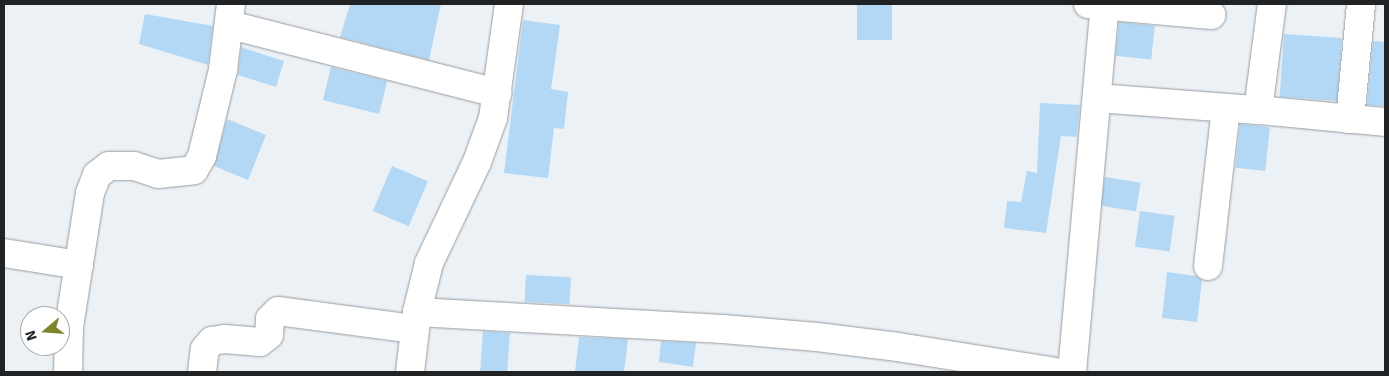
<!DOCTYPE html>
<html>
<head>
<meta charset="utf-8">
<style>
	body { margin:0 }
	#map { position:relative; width:1389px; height:376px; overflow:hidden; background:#ecf1f6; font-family:Signika,sans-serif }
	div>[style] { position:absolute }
	.building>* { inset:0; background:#b2d8f6; transform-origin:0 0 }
	.roads { filter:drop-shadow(0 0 1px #969b9e) drop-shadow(0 0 1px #969b9e) }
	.minor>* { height:28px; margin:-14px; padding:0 14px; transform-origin:14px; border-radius:14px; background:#fff }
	span { translate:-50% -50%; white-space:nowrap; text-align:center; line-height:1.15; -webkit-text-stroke:5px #fff; paint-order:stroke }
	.frame { position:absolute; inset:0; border:5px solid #202223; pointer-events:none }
	.north { position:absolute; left:20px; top:306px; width:50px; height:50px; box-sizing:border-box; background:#fff; border:1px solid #a6a7a7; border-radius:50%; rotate:252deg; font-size:14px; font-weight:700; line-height:20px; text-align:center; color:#202223 }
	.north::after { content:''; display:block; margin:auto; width:18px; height:22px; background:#81832c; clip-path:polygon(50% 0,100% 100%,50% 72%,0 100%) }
</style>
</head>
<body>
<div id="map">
	<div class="building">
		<i style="clip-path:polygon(350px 4px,441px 4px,429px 60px,340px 37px)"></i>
		<i style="left:857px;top:4px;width:35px;height:36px"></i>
		<i style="clip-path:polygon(145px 14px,213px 26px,208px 65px,139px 44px)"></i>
		<i style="clip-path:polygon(523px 20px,560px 25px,551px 89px,568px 92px,564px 129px,554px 128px,548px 178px,504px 173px)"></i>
		<i style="left:1119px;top:22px;width:36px;height:34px;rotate:6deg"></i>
		<i style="left:1284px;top:34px;width:58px;height:63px;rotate:4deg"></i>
		<i style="clip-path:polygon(1373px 41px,1385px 42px,1385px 106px,1367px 105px)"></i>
		<i style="clip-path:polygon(241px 47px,284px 61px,276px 87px,238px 75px)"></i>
		<i style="left:331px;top:67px;width:58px;height:34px;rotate:14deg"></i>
		<i style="clip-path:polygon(1040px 103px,1080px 105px,1077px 137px,1061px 136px,1046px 233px,1004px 228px,1007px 201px,1021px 202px,1027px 171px,1037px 173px)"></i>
		<i style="clip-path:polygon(227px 119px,266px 135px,248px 180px,214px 166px)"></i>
		<i style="left:1240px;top:124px;width:30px;height:44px;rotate:6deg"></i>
		<i style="left:392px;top:166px;width:39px;height:49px;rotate:23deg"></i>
		<i style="left:1105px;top:177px;width:36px;height:29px;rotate:9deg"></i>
		<i style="left:1140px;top:211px;width:35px;height:36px;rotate:8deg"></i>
		<i style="clip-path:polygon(1167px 272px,1196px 276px,1202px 280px,1197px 322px,1162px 318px)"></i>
		<i style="left:526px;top:275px;width:45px;height:27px;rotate:3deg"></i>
		<i style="left:483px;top:331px;width:27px;height:41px;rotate:4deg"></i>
		<i style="clip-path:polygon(579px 337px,628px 339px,624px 372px,575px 372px)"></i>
		<i style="clip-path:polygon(661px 341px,696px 343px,693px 367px,659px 362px)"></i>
	</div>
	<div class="roads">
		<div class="minor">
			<i style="left:1088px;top:4px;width:124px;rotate:5.1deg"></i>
			<i style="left:230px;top:25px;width:276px;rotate:14.3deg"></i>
			<i style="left:1097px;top:98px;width:161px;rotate:4.3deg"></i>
			<i style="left:1258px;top:110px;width:107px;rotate:-82.5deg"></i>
			<i style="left:1258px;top:110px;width:128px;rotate:5.4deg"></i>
			<i style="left:1350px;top:119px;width:116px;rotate:-84.5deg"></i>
			<i style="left:4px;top:253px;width:76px;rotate:9.1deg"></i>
			<i style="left:1208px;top:266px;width:158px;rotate:-83.5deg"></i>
			<i style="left:417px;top:312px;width:306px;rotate:3.2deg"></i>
			<i style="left:723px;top:329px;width:94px;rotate:4.9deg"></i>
			<i style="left:817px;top:337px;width:82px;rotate:7deg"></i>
			<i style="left:898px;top:347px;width:159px;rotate:9deg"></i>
			<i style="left:68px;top:372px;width:45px;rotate:-88.7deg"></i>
			<i style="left:69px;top:327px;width:136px;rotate:-81.1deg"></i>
			<i style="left:90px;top:193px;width:19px;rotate:-69deg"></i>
			<i style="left:97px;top:175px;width:15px;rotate:-37deg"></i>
			<i style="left:109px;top:166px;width:25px"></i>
			<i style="left:134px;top:166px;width:25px;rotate:18deg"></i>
			<i style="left:158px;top:174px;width:36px;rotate:-6deg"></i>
			<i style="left:194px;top:170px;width:16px;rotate:-60deg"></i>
			<i style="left:202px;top:156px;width:89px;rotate:-76.3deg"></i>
			<i style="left:223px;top:70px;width:66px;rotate:-83.1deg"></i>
			<i style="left:202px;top:372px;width:23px;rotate:-83deg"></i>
			<i style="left:205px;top:349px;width:11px;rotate:-49deg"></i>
			<i style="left:212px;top:341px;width:13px;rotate:-9deg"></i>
			<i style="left:225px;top:339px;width:35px;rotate:5deg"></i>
			<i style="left:260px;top:342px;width:11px;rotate:-38deg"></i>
			<i style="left:269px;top:335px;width:16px;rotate:-86deg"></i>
			<i style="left:270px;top:319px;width:11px;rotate:-45deg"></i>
			<i style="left:278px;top:311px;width:138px;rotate:7.5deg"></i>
			<i style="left:410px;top:372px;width:60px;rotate:-83.3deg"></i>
			<i style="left:417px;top:312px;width:50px;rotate:-76.2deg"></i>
			<i style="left:429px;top:263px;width:112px;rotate:-64.6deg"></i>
			<i style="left:477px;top:162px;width:47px;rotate:-70deg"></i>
			<i style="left:493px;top:118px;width:115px;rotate:-82deg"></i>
			<i style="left:1072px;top:372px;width:368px;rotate:-84.9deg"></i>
		</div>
	</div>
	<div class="frame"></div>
	<div class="north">N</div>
</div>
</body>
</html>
